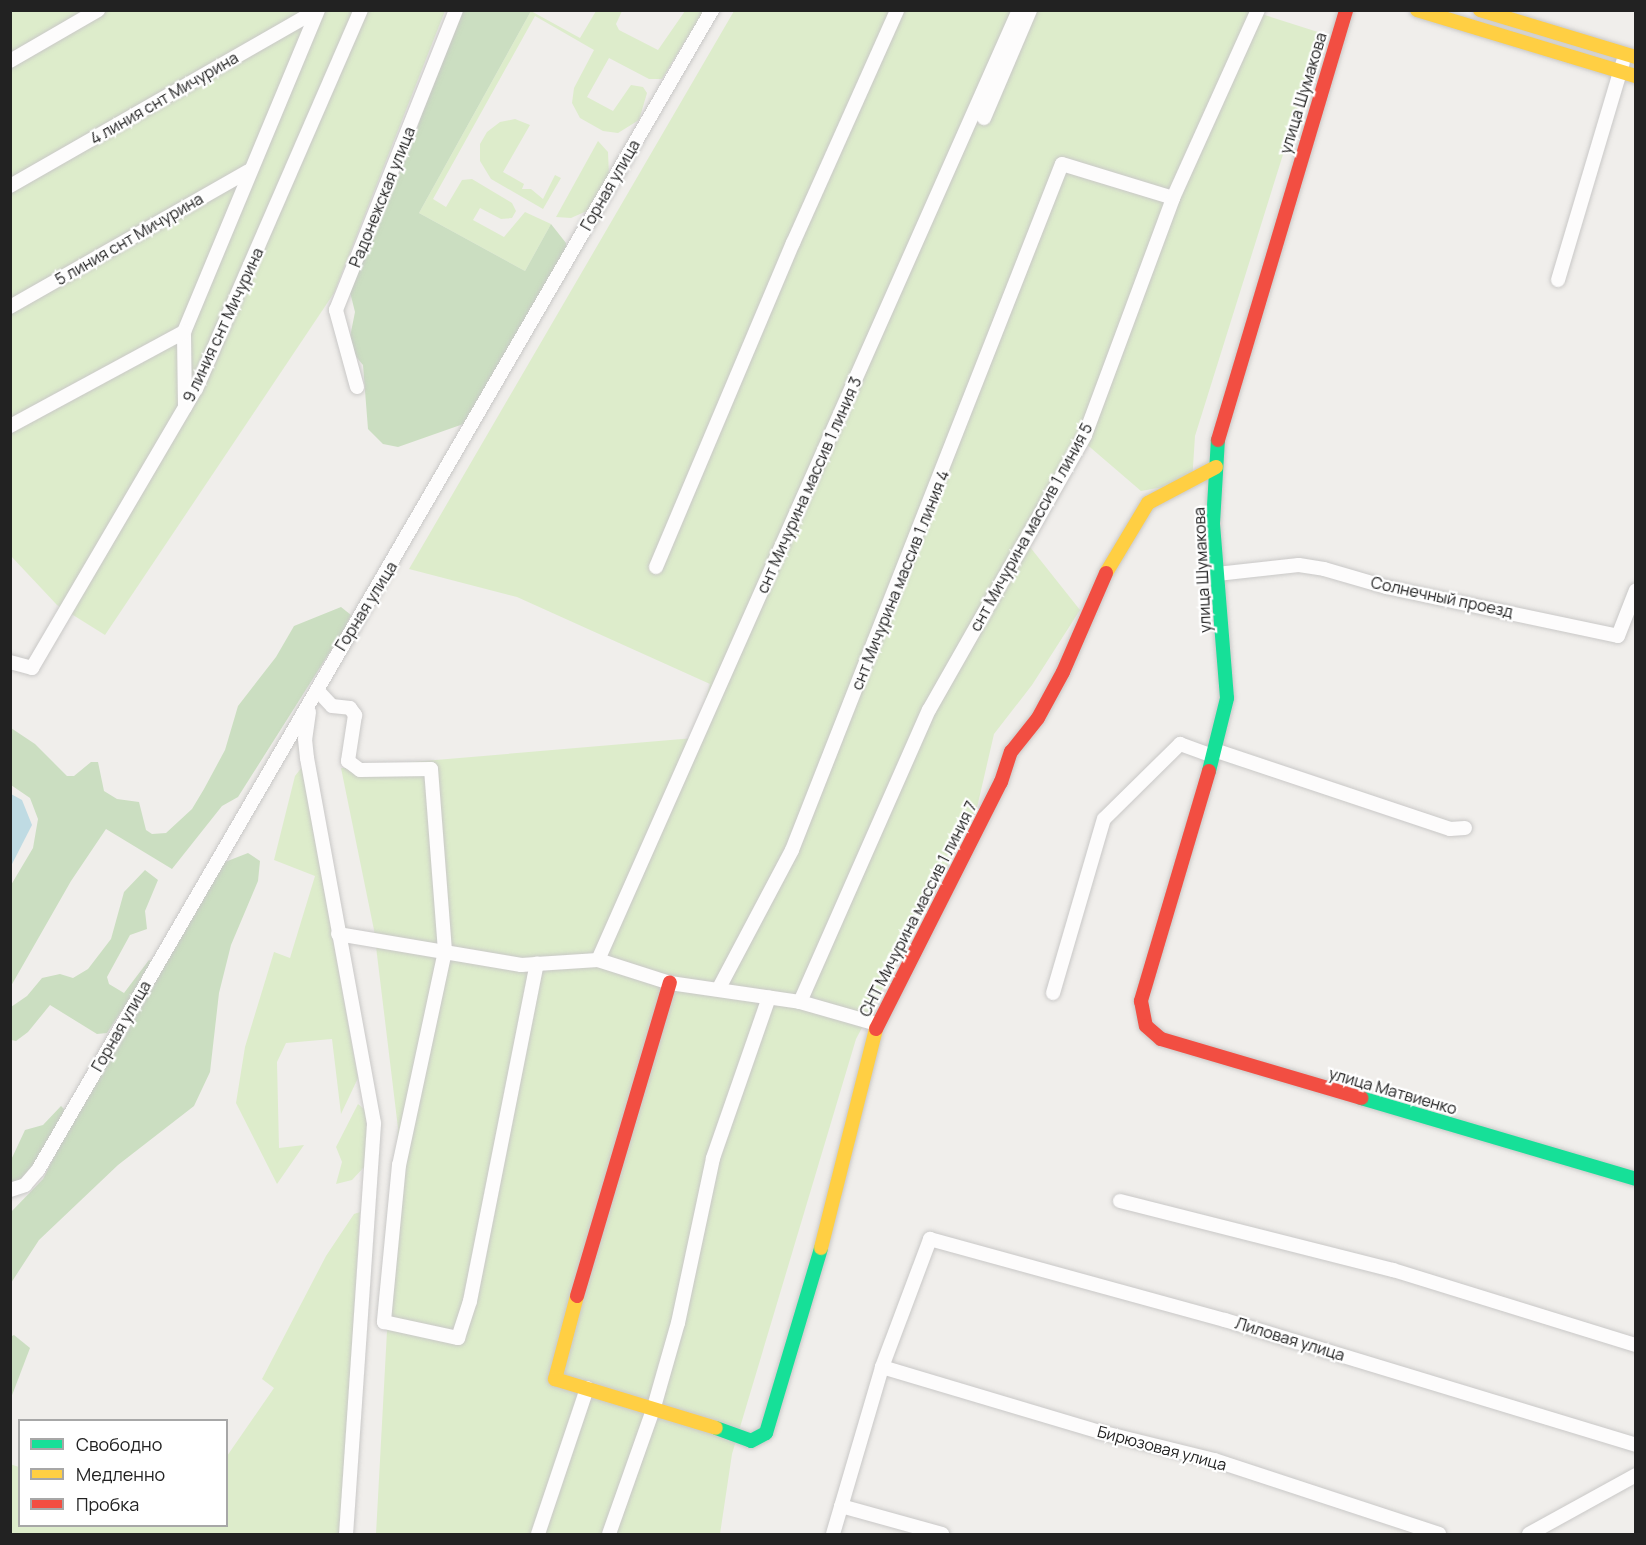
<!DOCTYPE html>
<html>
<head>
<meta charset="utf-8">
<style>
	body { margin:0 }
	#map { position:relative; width:1646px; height:1545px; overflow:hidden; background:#f0eeeb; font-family:Manrope,sans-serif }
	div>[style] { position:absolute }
	.grass>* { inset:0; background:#ddeccb }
	.forest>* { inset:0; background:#cbdec1 }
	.water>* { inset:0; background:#bfdbe3 }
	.roads { filter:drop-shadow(0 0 2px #c9c8c7) drop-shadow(0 0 2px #c9c8c7) }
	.street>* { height:14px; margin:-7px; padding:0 7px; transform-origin:7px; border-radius:7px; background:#fdfcfc }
	.fast>* { height:14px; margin:-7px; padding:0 7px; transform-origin:7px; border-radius:7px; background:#16e098 }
	.slow>* { height:14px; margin:-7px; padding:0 7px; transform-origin:7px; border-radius:7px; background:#ffcf43 }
	.jam>* { height:14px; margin:-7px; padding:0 7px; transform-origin:7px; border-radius:7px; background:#f24e42 }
	span { translate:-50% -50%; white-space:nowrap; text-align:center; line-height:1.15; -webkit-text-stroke:4.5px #fff; paint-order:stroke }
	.street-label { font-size:16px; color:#222 }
	.frame { position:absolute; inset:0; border:12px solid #222; pointer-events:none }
	.legend { position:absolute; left:18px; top:1419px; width:210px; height:108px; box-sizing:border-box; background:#fff; border:2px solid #a7a7a7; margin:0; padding:8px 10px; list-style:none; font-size:18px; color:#222 }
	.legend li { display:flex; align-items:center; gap:12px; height:30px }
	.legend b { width:30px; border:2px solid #a7a7a7 }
</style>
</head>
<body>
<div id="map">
	<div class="grass">
		<i style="clip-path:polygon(704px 10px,662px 79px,649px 79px,609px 58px,587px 97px,613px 111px,631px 85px,643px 87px,647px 93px,639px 120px,618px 133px,603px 131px,580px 118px,572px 103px,574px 88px,594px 50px,535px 16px,433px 199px,446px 207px,462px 180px,472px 179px,512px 203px,516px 211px,512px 218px,501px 219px,480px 208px,473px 220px,504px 237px,525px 212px,551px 224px,525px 271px,419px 213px,531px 11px,580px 38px,596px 11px,622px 11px,616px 24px,619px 30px,658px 50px,685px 11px)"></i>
		<i style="clip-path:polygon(1249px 10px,1321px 33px,1195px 436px,1192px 482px,1141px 491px,1077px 436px,1026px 542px,1080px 610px,1032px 685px,994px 734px,976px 812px,856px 1039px,732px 1454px,720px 1534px,376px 1534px,398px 1128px,374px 930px,341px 768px,694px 738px,710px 684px,517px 597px,409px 569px,734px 11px)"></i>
		<i style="clip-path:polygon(11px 11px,445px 11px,334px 293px,105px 635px,57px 605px,11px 556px)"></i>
		<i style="clip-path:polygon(515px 119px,530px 125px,503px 172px,524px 184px,522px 189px,531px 189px,543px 199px,555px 175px,561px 178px,543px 209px,491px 179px,480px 161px,480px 144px,487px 132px,500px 122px)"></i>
		<i style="clip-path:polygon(598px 141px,608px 152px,609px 175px,589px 210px,571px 218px,556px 217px)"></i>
		<i style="clip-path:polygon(302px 767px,358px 1078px,341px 1114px,332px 1039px,286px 1043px,277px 1062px,279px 1148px,304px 1145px,277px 1184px,236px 1103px,245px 1047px,274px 952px,290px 958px,315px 876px,274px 860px,295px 776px)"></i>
		<i style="clip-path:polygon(358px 1104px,365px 1110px,369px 1152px,365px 1166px,352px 1180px,336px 1184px,342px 1162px,336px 1147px)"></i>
		<i style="clip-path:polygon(360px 1212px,341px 1534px,11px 1534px,10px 1464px,19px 1467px,20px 1526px,226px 1526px,227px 1456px,274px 1388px,262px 1379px,326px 1256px,354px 1214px)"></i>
	</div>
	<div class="forest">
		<i style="clip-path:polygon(452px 11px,531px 11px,419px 213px,525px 271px,551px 224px,566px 243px,566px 250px,469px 422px,398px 447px,383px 444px,368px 429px,363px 365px,348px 347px,355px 312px,350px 292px,416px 133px)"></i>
		<i style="clip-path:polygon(341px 607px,351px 615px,345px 628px,238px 797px,222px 806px,172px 869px,106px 829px,71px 881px,11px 986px,11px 885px,33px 848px,38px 819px,30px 798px,11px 785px,11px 728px,35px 744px,67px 776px,74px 776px,91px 762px,98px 762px,104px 791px,117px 799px,139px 802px,146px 830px,152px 834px,166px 833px,192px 809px,204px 789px,225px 750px,238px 706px,276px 657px,294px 626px)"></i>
		<i style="clip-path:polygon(248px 853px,260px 861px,258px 881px,231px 945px,219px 993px,210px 1072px,194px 1106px,118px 1165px,39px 1240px,11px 1283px,11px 1212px,43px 1179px,61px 1143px,225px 862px)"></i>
		<i style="clip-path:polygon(145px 870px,158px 880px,145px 911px,147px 929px,130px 935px,107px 977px,109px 984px,124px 993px,149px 960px,153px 963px,107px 1033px,97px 1034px,50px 1005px,28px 1032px,16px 1041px,11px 1040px,11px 1007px,27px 996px,42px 978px,60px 974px,73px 978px,88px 969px,111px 939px,124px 892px)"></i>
		<i style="clip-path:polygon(61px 1106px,66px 1111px,31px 1173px,20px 1182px,11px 1184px,11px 1160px,25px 1130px,43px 1125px)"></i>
		<i style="clip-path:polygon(14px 1335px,30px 1348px,11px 1398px,10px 1337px)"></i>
	</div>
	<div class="water">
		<i style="clip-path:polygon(11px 794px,22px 800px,32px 825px,11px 866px)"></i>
	</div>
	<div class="roads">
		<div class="street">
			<i style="left:10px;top:61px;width:102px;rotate:-30.1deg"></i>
			<i style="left:984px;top:118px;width:117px;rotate:-66.9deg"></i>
			<i style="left:10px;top:186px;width:354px;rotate:-29.8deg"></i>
			<i style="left:1558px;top:280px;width:227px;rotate:-73.4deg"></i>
			<i style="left:10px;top:307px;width:274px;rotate:-29.7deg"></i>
			<i style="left:357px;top:387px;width:80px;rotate:-105.3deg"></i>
			<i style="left:336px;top:310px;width:323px;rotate:-68.2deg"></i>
			<i style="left:185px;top:407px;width:75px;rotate:-90.8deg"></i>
			<i style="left:184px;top:332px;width:349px;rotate:-67.4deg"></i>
			<i style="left:10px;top:426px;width:198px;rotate:-28.4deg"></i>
			<i style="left:656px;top:567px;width:352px;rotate:-67.1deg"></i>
			<i style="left:793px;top:243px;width:255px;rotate:-65.9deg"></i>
			<i style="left:1217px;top:574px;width:82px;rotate:-6.3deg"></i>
			<i style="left:1299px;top:565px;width:25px;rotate:9deg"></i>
			<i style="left:1324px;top:569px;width:65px;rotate:16.2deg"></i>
			<i style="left:1386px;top:587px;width:237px;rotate:11.9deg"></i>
			<i style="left:1618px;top:636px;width:49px;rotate:-68.6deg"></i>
			<i style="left:10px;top:662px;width:23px;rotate:15deg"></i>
			<i style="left:32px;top:668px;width:324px;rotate:-59.6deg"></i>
			<i style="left:196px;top:389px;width:413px;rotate:-66.5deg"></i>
			<i style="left:317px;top:690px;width:22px;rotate:47deg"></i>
			<i style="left:332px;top:706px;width:18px;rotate:6deg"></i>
			<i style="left:350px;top:708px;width:9px;rotate:54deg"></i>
			<i style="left:355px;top:715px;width:47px;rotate:98.7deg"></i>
			<i style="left:348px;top:761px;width:15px;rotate:37deg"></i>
			<i style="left:360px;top:770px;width:71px;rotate:-0.8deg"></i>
			<i style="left:431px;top:769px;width:183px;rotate:85.6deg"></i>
			<i style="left:445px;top:951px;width:219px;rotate:102.1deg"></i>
			<i style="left:399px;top:1165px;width:158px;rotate:95.5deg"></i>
			<i style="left:384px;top:1322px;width:76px;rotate:12.2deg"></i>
			<i style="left:458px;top:1338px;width:39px;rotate:-72deg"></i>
			<i style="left:470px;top:1301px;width:344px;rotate:-78.8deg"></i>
			<i style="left:309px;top:712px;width:27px;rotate:98deg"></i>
			<i style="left:305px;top:739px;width:19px;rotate:84deg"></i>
			<i style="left:307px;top:758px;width:372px;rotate:79.6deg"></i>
			<i style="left:374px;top:1124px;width:411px;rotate:93.9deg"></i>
			<i style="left:1214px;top:750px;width:249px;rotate:18.5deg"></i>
			<i style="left:1450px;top:829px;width:15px;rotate:-4deg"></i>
			<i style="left:338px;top:934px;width:186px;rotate:9.6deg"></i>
			<i style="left:521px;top:965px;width:77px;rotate:-3.7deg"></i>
			<i style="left:598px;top:960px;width:76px;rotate:17.7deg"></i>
			<i style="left:670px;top:983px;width:131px;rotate:8.3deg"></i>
			<i style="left:800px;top:1002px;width:80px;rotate:15.9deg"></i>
			<i style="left:598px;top:960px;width:1039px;rotate:-66.1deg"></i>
			<i style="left:719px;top:988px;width:156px;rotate:-62.1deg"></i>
			<i style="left:792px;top:850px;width:737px;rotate:-68.52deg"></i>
			<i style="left:1062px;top:164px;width:116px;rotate:17deg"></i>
			<i style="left:1053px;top:993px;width:181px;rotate:-73.7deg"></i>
			<i style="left:1104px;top:819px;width:107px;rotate:-44.6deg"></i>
			<i style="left:1180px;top:744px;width:35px;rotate:20deg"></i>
			<i style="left:800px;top:1002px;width:319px;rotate:-66.2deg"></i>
			<i style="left:929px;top:710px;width:316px;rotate:-60.4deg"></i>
			<i style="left:1085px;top:435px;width:253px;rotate:-69.6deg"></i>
			<i style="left:1173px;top:198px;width:206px;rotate:-65.7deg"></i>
			<i style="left:10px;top:1190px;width:16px;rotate:-18deg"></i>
			<i style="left:25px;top:1185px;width:20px;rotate:-49deg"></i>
			<i style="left:38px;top:1170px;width:1342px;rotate:-59.84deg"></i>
			<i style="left:1120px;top:1201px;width:282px;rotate:14.2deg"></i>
			<i style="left:1393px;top:1270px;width:254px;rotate:17.2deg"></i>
			<i style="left:882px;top:1367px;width:227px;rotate:16.6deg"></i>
			<i style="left:1100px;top:1432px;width:117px;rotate:13.8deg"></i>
			<i style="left:1214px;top:1460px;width:237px;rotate:18.2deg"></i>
			<i style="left:841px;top:1506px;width:105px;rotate:15.5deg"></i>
			<i style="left:538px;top:1534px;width:154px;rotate:-71.4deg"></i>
			<i style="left:609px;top:1534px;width:135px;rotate:-70.5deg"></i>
			<i style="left:654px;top:1407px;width:87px;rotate:-74.1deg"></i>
			<i style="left:678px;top:1323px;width:169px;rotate:-78deg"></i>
			<i style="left:713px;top:1158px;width:170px;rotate:-70.8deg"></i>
			<i style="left:833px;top:1534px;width:174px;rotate:-73.6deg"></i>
			<i style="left:882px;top:1367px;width:137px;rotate:-69.4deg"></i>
			<i style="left:930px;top:1239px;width:306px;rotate:15.4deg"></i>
			<i style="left:1225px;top:1320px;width:430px;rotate:16.9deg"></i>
			<i style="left:1529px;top:1534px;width:122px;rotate:-28.9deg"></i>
		</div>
		<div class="fast">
			<i style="left:1209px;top:771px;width:75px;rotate:-76.1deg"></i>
			<i style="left:1227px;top:698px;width:176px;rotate:-94.6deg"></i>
			<i style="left:1213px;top:523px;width:83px;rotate:-86.6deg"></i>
			<i style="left:1361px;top:1098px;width:287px;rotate:16.4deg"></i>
			<i style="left:716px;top:1428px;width:37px;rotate:20deg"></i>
			<i style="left:751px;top:1441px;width:17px;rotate:-28deg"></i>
			<i style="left:766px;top:1433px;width:193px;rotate:-73.4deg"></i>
		</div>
		<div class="slow">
			<i style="left:1417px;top:10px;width:229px;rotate:16.8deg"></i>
			<i style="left:1480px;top:10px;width:163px;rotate:16.8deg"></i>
			<i style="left:1106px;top:573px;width:82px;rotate:-59deg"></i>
			<i style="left:1148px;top:503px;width:77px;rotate:-27.9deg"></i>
			<i style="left:821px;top:1248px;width:226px;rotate:-75.9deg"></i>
			<i style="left:577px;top:1296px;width:86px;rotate:104.8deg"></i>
			<i style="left:555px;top:1379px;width:168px;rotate:16.9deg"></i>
		</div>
		<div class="jam">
			<i style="left:1218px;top:440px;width:449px;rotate:-73.4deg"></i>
			<i style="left:1209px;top:771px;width:240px;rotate:106.5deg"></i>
			<i style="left:1141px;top:1001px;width:25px;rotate:79deg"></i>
			<i style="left:1146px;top:1026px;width:20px;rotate:41deg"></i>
			<i style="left:1161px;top:1039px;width:209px;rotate:16.4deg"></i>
			<i style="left:876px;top:1029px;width:277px;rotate:-63.2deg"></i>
			<i style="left:1001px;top:782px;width:32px;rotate:-72deg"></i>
			<i style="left:1011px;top:752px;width:43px;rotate:-51.5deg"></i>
			<i style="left:1038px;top:718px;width:52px;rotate:-61.5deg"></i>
			<i style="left:1063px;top:672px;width:108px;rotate:-66.5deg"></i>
			<i style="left:577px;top:1296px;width:327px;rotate:-73.5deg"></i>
		</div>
	</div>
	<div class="street-label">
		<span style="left:1303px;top:93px;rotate:-73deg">улица Шумакова</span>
		<span style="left:164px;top:98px;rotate:-30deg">4 линия снт Мичурина</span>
		<span style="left:610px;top:185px;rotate:-60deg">Горная улица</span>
		<span style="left:382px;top:197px;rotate:-68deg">Радонежская улица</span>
		<span style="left:129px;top:239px;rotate:-30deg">5 линия снт Мичурина</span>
		<span style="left:223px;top:325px;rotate:-65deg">9 линия снт Мичурина</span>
		<span style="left:809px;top:485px;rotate:-66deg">снт Мичурина массив 1 линия 3</span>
		<span style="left:1031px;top:527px;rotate:-61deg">снт Мичурина массив 1 линия 5</span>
		<span style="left:1202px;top:570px;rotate:-93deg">улица Шумакова</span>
		<span style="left:900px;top:580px;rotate:-68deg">снт Мичурина массив 1 линия 4</span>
		<span style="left:1442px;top:597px;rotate:12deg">Солнечный проезд</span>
		<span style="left:366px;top:606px;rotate:-58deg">Горная улица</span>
		<span style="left:918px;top:909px;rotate:-63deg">СНТ Мичурина массив 1 линия 7</span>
		<span style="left:121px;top:1026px;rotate:-60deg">Горная улица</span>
		<span style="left:1393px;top:1091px;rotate:16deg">улица Матвиенко</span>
		<span style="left:1290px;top:1339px;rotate:17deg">Лиловая улица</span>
		<span style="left:1162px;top:1448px;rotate:15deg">Бирюзовая улица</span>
	</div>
	<div class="frame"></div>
	<ul class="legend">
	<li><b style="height:8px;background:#16e098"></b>Свободно</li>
	<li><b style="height:8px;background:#ffcf43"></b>Медленно</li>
	<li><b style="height:8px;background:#f24e42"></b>Пробка</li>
	</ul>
</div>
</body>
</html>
